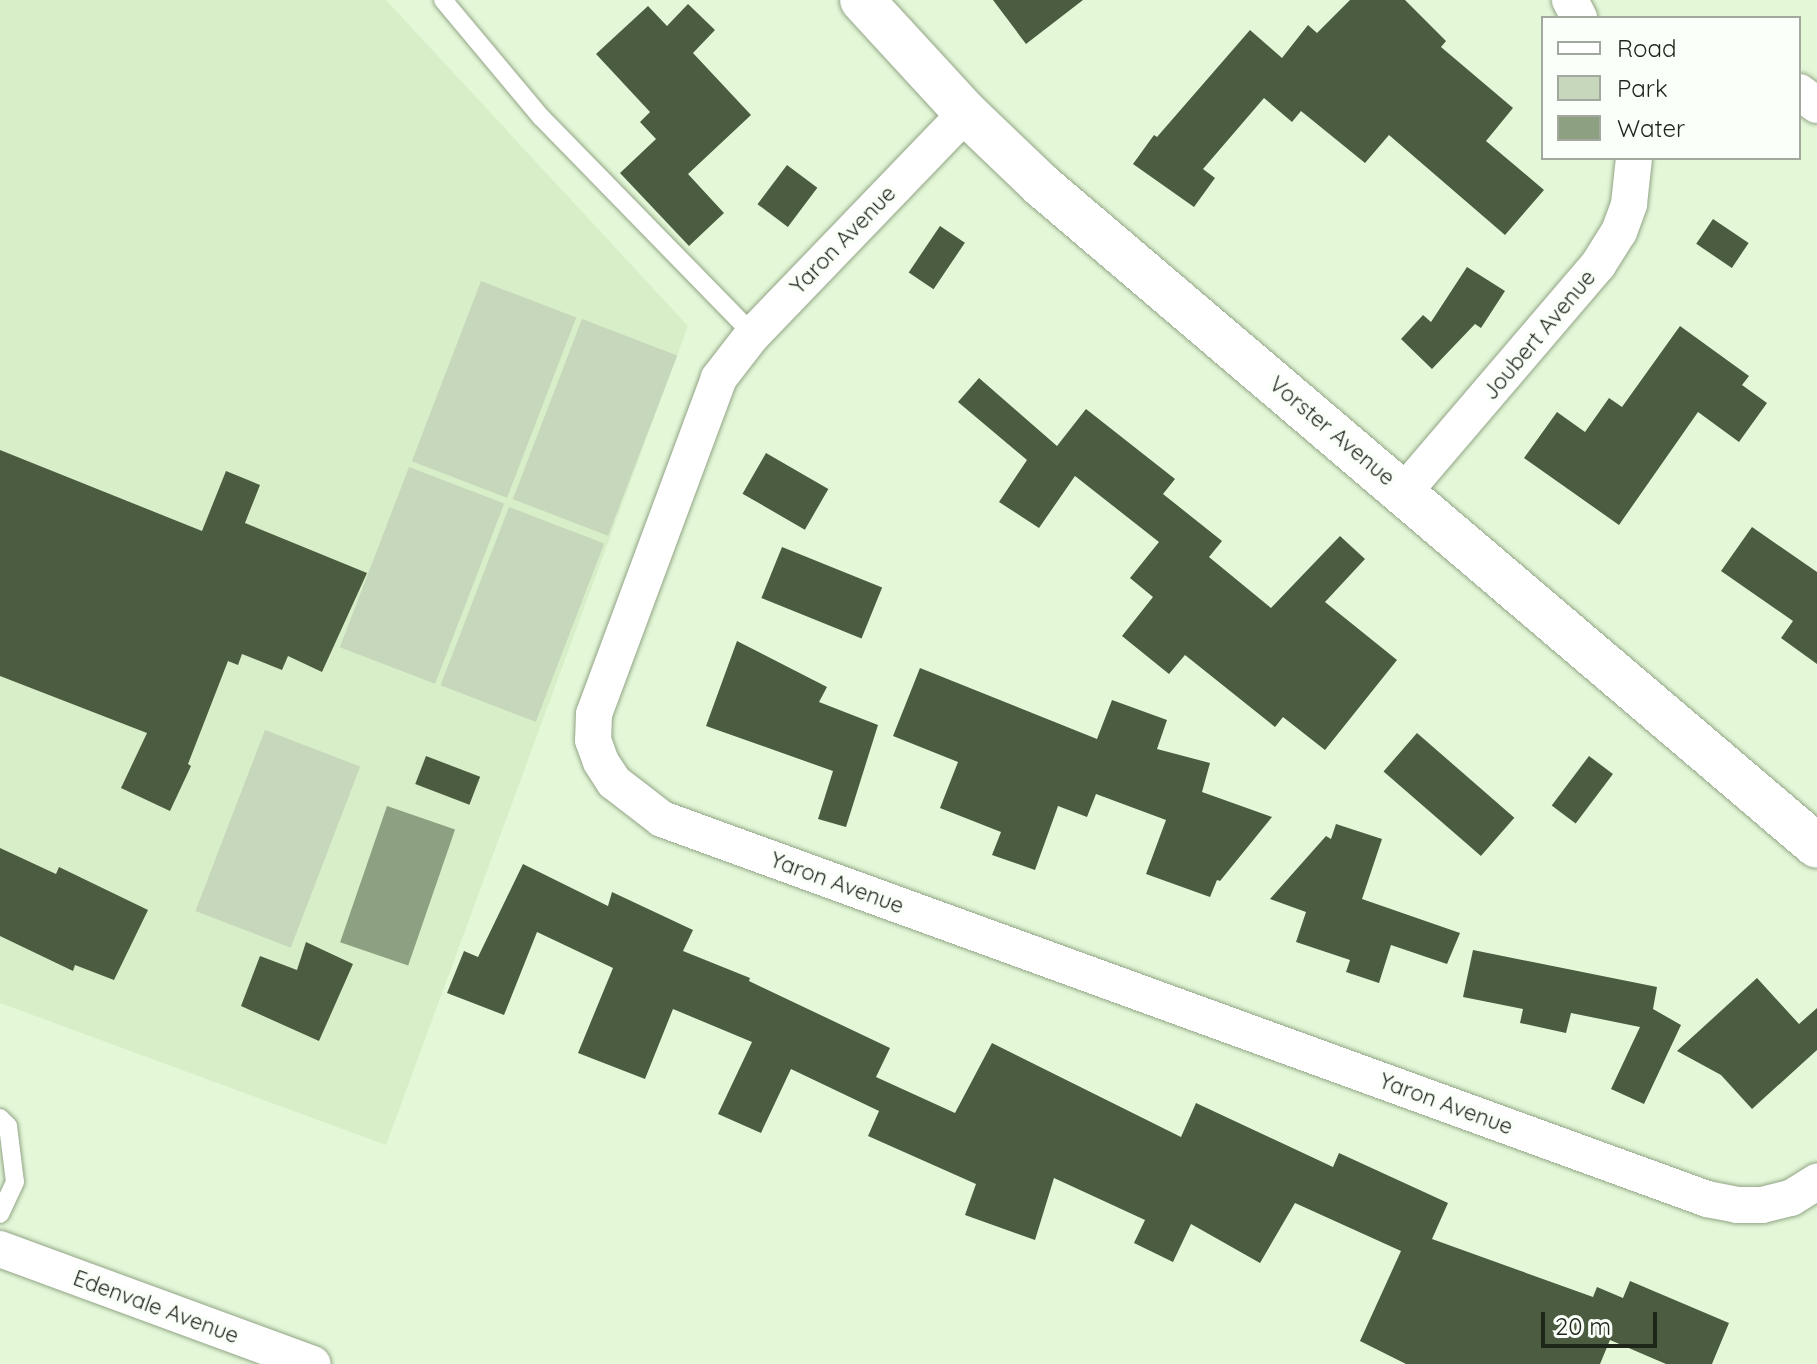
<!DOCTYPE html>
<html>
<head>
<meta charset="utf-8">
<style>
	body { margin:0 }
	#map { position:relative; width:1817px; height:1364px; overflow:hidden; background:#e4f8d8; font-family:Quicksand,sans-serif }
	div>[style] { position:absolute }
	.built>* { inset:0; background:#d7eec8 }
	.green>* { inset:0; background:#c6d7bb; transform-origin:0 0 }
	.water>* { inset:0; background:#8da081; transform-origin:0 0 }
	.building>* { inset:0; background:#4c5c41; transform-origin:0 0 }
	.roads { filter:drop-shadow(0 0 2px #92a486) drop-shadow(0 0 2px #92a486) }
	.service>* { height:18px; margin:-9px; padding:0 9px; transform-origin:9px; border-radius:9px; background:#fff }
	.minor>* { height:36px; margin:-18px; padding:0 18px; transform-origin:18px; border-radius:18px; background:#fff }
	.secondary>* { height:44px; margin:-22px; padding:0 22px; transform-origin:22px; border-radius:22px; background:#fff }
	span { translate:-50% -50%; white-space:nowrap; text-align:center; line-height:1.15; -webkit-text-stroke:8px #fbfff9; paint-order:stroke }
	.street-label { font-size:22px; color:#1e2519 }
	.legend { position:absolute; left:1541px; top:16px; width:260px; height:144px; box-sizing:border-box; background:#fbfff9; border:2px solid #a3a89f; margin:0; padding:10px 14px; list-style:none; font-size:24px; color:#1e2519 }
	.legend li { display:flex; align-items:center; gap:16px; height:40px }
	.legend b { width:40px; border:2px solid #a3a89f }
	.scale { position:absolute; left:1541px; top:1312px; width:116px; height:36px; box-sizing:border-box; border:4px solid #1e2519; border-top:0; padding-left:10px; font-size:24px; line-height:28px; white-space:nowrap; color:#1e2519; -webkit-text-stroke:6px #fbfff9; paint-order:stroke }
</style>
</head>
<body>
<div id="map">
	<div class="built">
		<i style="clip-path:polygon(0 0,386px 0,688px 326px,386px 1145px,0 1003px)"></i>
	</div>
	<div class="green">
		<i style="left:481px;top:281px;width:102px;height:193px;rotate:21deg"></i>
		<i style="left:582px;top:319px;width:102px;height:193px;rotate:21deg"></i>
		<i style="left:409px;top:467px;width:102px;height:193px;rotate:21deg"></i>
		<i style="left:509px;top:507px;width:102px;height:191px;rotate:21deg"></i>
		<i style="left:265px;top:730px;width:102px;height:194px;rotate:21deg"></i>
	</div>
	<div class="water">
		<i style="left:387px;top:806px;width:72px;height:144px;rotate:19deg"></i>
	</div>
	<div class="building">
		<i style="clip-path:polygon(993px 0,1083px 0,1026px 44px)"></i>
		<i style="clip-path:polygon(1350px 0,1405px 0,1446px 41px,1441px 47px,1513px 108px,1486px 141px,1544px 190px,1505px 235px,1389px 135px,1365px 163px,1301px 111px,1292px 122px,1264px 98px,1203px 169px,1215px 178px,1194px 207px,1133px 164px,1154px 135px,1157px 137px,1250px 30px,1282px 58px,1308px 25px,1317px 33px)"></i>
		<i style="clip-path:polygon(688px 4px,715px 30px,693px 53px,751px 115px,688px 174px,724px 213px,689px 246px,620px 173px,656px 139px,640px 122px,650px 112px,596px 54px,648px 6px,667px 26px)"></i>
		<i style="left:787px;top:165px;width:38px;height:49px;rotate:37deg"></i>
		<i style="left:1713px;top:219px;width:43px;height:30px;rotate:34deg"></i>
		<i style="left:940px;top:226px;width:30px;height:56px;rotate:34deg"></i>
		<i style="clip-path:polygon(1467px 267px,1505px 291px,1481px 328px,1475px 324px,1432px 369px,1401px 339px,1423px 315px,1431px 322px)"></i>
		<i style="clip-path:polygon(1680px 326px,1749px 376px,1742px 385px,1767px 403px,1739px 442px,1698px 412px,1619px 525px,1524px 458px,1557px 412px,1585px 432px,1609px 398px,1622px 407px)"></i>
		<i style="clip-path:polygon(979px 378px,1057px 446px,1086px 409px,1175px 479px,1163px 494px,1222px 541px,1209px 557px,1271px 608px,1340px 536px,1365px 559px,1325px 602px,1397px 660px,1325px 750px,1283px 717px,1275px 727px,1185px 655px,1169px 674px,1122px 636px,1153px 597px,1130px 578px,1159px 542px,1075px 476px,1039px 528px,999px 502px,1027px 460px,958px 402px)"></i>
		<i style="clip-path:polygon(0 450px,202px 531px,226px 471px,260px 485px,245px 523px,367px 573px,322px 672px,288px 656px,282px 670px,242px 654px,238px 665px,228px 661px,188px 764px,191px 766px,170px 811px,121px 788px,147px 733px,0 676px)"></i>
		<i style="left:766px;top:453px;width:72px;height:47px;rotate:30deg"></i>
		<i style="clip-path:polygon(1752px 527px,1817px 572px,1817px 664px,1781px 638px,1793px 621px,1721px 571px)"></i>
		<i style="left:782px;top:547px;width:108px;height:55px;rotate:22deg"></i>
		<i style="clip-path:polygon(737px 641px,827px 687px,819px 702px,878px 725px,846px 827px,818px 819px,833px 771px,706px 726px)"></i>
		<i style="clip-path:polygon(920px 668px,1097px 739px,1112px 700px,1167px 720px,1157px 749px,1210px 763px,1202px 792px,1272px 817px,1220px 881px,1217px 880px,1210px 897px,1146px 874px,1166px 820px,1096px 794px,1087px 817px,1058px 806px,1035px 870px,992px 855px,1001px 832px,940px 808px,958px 762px,893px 736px)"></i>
		<i style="left:1417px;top:733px;width:129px;height:51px;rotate:41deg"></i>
		<i style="left:426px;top:756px;width:58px;height:30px;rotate:21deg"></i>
		<i style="left:1589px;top:756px;width:30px;height:62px;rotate:37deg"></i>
		<i style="clip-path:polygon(1336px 824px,1382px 839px,1362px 899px,1460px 933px,1447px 964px,1391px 945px,1379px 983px,1346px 972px,1350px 960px,1296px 942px,1306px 912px,1270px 899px,1326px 836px,1331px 839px)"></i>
		<i style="clip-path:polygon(0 848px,56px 874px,59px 867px,148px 910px,114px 980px,75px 965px,73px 971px,0 936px)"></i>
		<i style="clip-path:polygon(523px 864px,608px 906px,612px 892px,693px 930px,683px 951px,750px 978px,749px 981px,890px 1048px,876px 1077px,955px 1113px,992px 1043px,1181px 1137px,1196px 1103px,1333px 1167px,1339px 1153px,1448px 1203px,1432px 1239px,1593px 1297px,1597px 1287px,1623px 1298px,1630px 1281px,1729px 1323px,1712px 1364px,1666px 1364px,1610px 1340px,1600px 1364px,1406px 1364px,1360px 1341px,1401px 1251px,1295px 1203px,1260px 1263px,1191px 1224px,1173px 1262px,1134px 1243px,1145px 1220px,1054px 1178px,1035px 1240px,965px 1215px,976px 1184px,868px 1136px,879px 1111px,791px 1069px,761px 1133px,718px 1114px,752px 1042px,673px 1009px,645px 1079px,578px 1053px,613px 968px,537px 932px,504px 1015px,447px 993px,464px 951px,478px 957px)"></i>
		<i style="clip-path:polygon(306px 942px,353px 964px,319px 1041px,241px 1006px,260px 956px,297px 970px)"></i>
		<i style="clip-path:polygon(1473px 950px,1657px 987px,1653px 1009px,1681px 1025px,1644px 1104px,1611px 1089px,1640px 1027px,1571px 1013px,1566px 1033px,1520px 1023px,1523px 1009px,1463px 997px)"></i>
		<i style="clip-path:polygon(1757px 978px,1799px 1024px,1817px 1008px,1817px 1050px,1752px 1109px,1721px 1075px,1677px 1051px)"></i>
	</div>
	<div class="roads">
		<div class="service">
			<i style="left:443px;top:0;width:153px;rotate:50.1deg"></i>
			<i style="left:541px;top:117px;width:303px;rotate:45.7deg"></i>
			<i style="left:0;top:1118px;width:11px;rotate:45deg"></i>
			<i style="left:8px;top:1126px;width:56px;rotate:82.9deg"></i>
			<i style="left:15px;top:1182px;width:35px;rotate:115deg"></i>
		</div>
		<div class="minor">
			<i style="left:1570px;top:0;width:20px;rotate:63deg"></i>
			<i style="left:1799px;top:92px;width:22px;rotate:36deg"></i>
			<i style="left:966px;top:113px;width:307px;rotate:133.9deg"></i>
			<i style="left:753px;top:334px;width:56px;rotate:127.7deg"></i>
			<i style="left:719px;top:378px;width:358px;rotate:110.4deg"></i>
			<i style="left:594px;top:714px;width:26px;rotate:92deg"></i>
			<i style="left:593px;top:740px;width:23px;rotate:70deg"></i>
			<i style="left:601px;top:762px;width:24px;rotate:57deg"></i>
			<i style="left:614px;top:782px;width:61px;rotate:37.6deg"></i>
			<i style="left:662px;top:819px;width:1112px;rotate:19.98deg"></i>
			<i style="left:1707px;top:1199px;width:31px;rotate:11deg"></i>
			<i style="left:1737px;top:1205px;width:25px"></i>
			<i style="left:1762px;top:1205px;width:30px;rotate:-14deg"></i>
			<i style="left:1791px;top:1198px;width:31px;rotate:-32deg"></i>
			<i style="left:1404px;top:492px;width:299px;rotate:-49.5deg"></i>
			<i style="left:1598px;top:265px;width:39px;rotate:-58deg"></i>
			<i style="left:1619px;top:232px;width:30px;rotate:-70deg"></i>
			<i style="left:1629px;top:204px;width:46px;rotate:-83.8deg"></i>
			<i style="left:0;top:1249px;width:333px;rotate:20.2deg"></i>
		</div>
		<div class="secondary">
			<i style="left:862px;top:0;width:154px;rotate:47.4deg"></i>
			<i style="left:966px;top:113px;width:104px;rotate:43.8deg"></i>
			<i style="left:1041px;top:185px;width:1019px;rotate:40.42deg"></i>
		</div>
	</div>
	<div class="street-label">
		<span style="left:843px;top:240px;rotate:-46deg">Yaron Avenue</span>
		<span style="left:1539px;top:335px;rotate:-50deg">Joubert Avenue</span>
		<span style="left:1332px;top:431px;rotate:40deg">Vorster Avenue</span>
		<span style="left:837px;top:883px;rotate:20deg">Yaron Avenue</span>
		<span style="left:1446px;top:1104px;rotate:20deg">Yaron Avenue</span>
		<span style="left:156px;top:1307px;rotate:20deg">Edenvale Avenue</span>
	</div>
	<ul class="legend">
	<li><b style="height:10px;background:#fff"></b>Road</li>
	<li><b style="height:22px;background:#c6d7bb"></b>Park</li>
	<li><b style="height:22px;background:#8da081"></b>Water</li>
	</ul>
	<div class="scale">20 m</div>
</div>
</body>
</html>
